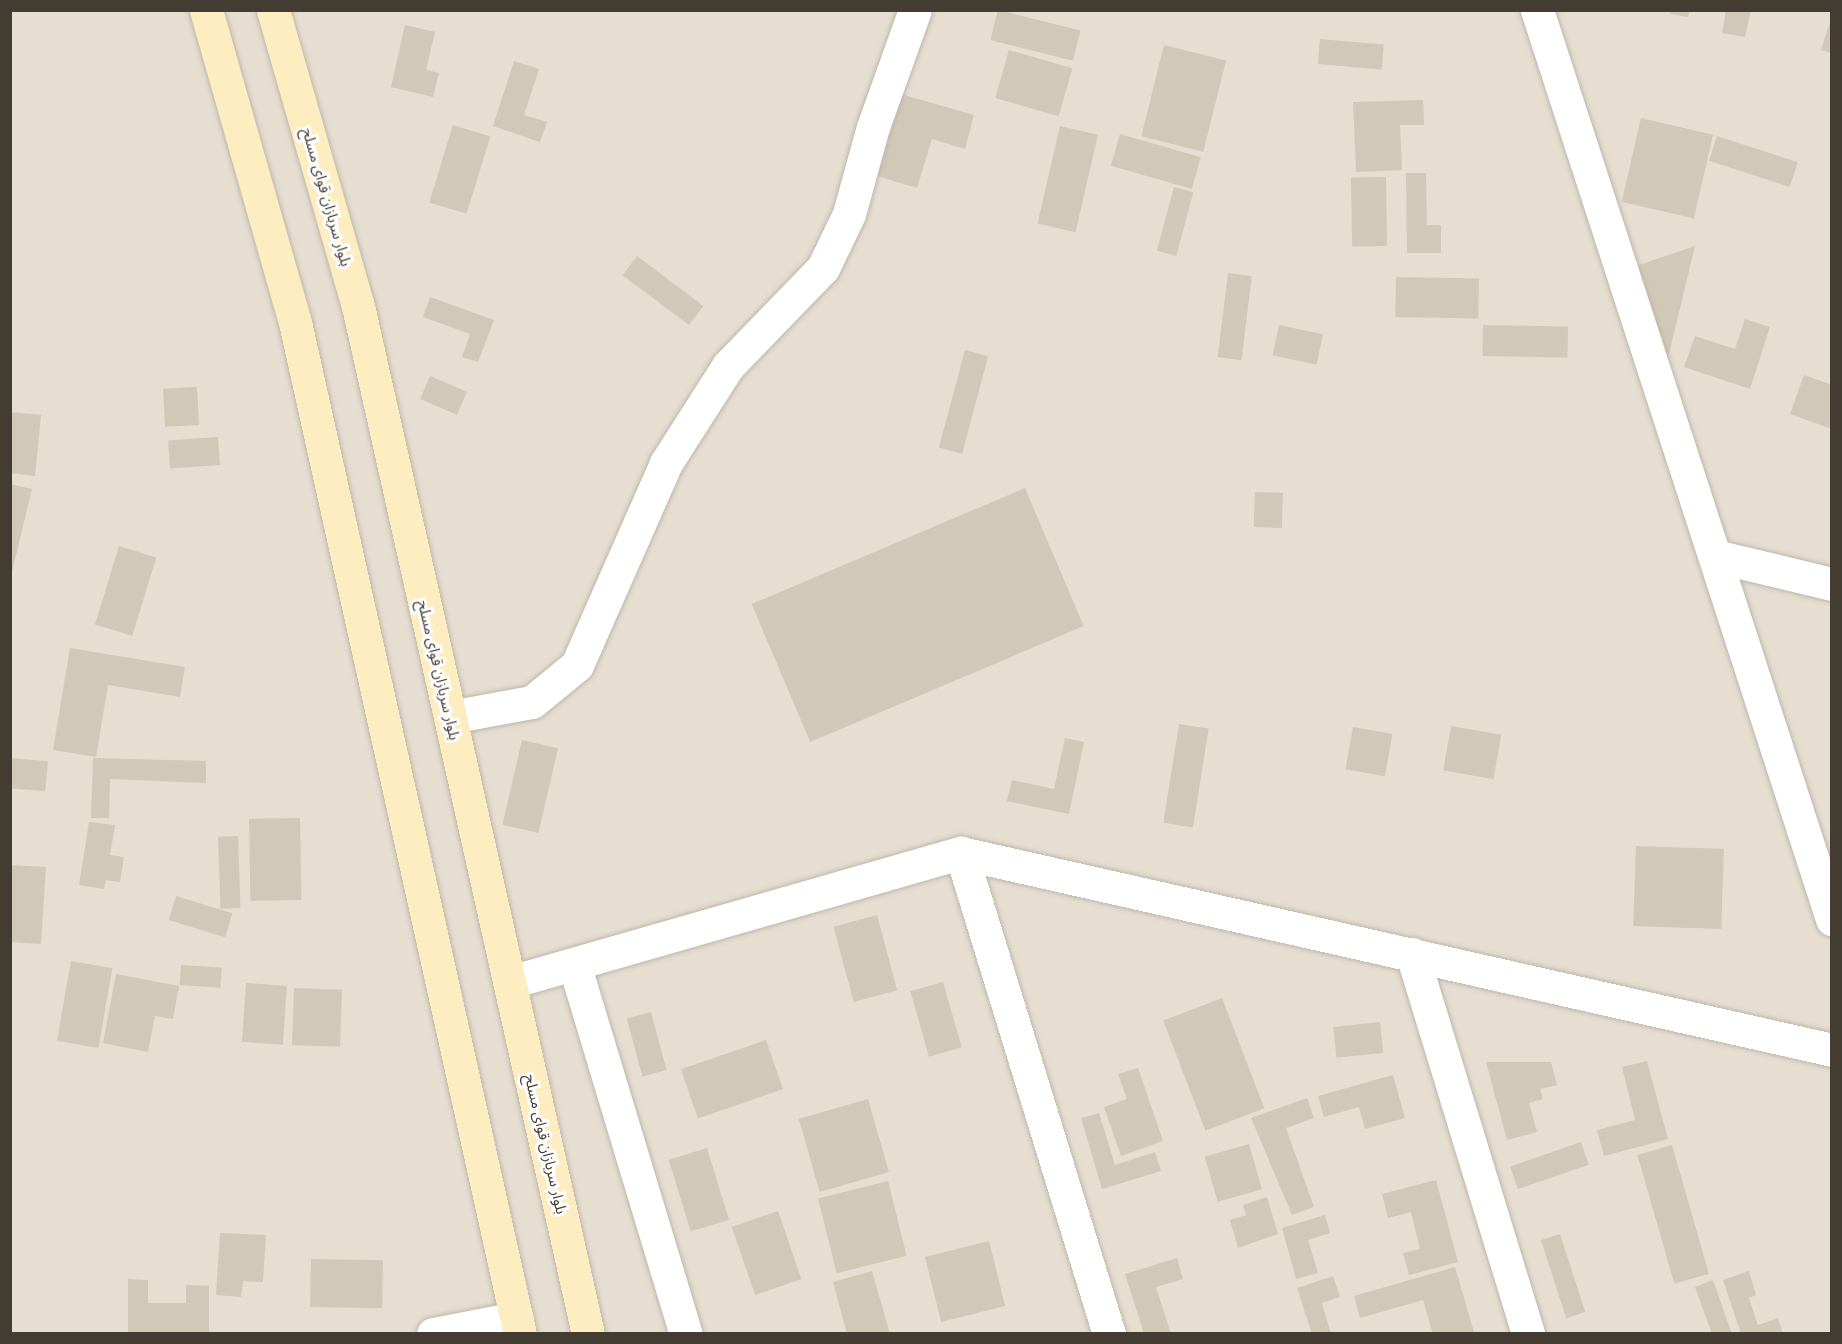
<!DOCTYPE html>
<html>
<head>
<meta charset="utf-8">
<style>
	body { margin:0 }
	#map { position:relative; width:1842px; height:1344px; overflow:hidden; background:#f1ece3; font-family:"Archivo Narrow","Noto Sans Arabic",sans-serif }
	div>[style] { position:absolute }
	.residential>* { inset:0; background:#e5ded1; transform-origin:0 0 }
	.building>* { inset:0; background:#d2c8b8; transform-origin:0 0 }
	.roads { filter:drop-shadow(0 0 2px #bfb7a9) drop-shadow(0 0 2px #bfb7a9) }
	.street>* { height:33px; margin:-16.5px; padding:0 16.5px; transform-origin:16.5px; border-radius:16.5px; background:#fff }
	.secondary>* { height:33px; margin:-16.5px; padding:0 16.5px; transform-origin:16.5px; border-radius:16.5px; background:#fdedc1 }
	span { translate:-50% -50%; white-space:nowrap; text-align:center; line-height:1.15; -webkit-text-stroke:6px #fff; paint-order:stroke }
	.street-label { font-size:15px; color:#423c33 }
	.frame { position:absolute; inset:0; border:12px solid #423c33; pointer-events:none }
</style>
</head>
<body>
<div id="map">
	<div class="residential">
		<i style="left:11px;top:11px;width:1820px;height:1322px"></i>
	</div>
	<div class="building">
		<i style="left:998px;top:10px;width:85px;height:31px;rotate:14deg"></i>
		<i style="clip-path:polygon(1671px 10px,1690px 10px,1688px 17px,1670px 14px)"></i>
		<i style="clip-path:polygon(1726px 10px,1751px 10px,1745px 37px,1722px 33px)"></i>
		<i style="clip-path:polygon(1831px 19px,1832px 19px,1832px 53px,1821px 50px)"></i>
		<i style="clip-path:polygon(405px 25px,435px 32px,426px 70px,439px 73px,433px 97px,391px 87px)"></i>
		<i style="left:1320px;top:39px;width:64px;height:25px;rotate:5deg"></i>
		<i style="left:1164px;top:45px;width:64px;height:94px;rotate:14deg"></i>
		<i style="left:1009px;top:50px;width:66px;height:50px;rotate:16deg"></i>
		<i style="clip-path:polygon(514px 61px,539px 69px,524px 115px,547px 122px,540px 142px,493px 126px)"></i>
		<i style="clip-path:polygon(901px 94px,974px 115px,965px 149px,932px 139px,917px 188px,877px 176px)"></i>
		<i style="clip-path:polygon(1423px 100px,1424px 125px,1400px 125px,1402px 170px,1356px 172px,1353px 102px)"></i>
		<i style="left:1641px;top:118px;width:74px;height:86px;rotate:13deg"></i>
		<i style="left:453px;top:125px;width:39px;height:81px;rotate:17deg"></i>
		<i style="left:1060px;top:126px;width:39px;height:100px;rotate:13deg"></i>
		<i style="left:1120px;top:134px;width:84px;height:33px;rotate:16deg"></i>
		<i style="left:1717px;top:136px;width:85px;height:26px;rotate:18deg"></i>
		<i style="clip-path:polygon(1406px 173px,1426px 173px,1427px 225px,1441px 225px,1441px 253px,1407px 253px)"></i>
		<i style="left:1386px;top:177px;width:69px;height:35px;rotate:89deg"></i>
		<i style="left:1174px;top:187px;width:20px;height:66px;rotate:15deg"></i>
		<i style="clip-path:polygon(1695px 246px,1666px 366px,1633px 267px)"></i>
		<i style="left:637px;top:256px;width:83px;height:24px;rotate:37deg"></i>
		<i style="left:1228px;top:273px;width:24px;height:85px;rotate:7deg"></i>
		<i style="left:1396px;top:277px;width:83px;height:40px;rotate:1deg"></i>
		<i style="clip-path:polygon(430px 297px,494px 320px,478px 362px,462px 357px,470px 334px,423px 317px)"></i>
		<i style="clip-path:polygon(1745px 319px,1770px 327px,1750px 389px,1684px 367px,1695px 336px,1735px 349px)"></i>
		<i style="left:1279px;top:325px;width:45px;height:31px;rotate:12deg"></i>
		<i style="left:1483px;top:325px;width:85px;height:31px;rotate:1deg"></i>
		<i style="left:965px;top:350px;width:24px;height:101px;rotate:15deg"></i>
		<i style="clip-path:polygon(1804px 375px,1832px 385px,1832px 429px,1790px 414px)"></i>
		<i style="left:430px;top:376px;width:40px;height:25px;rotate:23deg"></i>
		<i style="left:197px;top:387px;width:38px;height:34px;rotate:87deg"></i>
		<i style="clip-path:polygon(10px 412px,41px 415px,35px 476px,10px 473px)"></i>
		<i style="left:218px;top:437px;width:28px;height:50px;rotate:86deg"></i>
		<i style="clip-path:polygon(10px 484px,32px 489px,11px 576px,10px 576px)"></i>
		<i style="left:1025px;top:488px;width:150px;height:297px;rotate:67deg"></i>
		<i style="left:1255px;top:492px;width:28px;height:35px;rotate:2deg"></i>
		<i style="left:119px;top:546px;width:39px;height:82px;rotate:17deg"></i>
		<i style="clip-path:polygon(70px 648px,185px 667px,180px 697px,108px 685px,96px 757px,53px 750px)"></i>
		<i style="left:1179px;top:724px;width:30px;height:100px;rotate:9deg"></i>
		<i style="left:1451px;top:726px;width:51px;height:45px;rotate:10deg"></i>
		<i style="left:1353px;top:727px;width:40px;height:43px;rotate:10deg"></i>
		<i style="clip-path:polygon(1065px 738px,1084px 742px,1069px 814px,1007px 801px,1012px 780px,1054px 789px)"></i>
		<i style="left:522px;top:740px;width:37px;height:87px;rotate:13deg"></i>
		<i style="left:10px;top:758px;width:38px;height:30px;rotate:5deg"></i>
		<i style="clip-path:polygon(93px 758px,206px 761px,206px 783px,110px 779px,109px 818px,91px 818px)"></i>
		<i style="left:300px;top:818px;width:82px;height:51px;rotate:89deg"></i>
		<i style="clip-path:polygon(89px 822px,115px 825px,110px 855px,124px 857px,120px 882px,106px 880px,104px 889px,79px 885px)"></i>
		<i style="left:238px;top:836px;width:72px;height:20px;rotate:88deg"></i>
		<i style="left:1636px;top:846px;width:88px;height:80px;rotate:2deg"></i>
		<i style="clip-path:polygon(10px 865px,46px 867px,41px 944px,10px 942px)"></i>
		<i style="left:176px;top:896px;width:59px;height:25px;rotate:17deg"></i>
		<i style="left:877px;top:915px;width:78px;height:45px;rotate:75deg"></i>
		<i style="left:71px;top:961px;width:42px;height:81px;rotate:10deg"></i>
		<i style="left:181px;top:965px;width:41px;height:20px;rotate:4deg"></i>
		<i style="clip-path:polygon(116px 974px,179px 986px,173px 1019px,155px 1016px,148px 1052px,103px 1043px)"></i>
		<i style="left:943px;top:982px;width:68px;height:34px;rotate:74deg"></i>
		<i style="left:246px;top:983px;width:41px;height:59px;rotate:4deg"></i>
		<i style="left:294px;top:988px;width:48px;height:57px;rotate:2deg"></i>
		<i style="left:1222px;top:998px;width:118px;height:63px;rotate:69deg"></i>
		<i style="left:651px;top:1012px;width:60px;height:25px;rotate:75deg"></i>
		<i style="left:1380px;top:1022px;width:31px;height:47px;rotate:84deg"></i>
		<i style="left:766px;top:1040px;width:52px;height:90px;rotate:71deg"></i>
		<i style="clip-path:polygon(1647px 1061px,1668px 1139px,1604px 1156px,1597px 1130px,1635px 1120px,1622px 1067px)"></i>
		<i style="clip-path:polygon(1486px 1062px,1551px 1062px,1557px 1085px,1540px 1089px,1543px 1099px,1529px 1103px,1537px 1132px,1507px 1140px)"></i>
		<i style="clip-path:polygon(1138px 1068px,1163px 1141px,1121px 1156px,1104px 1107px,1127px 1099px,1118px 1074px)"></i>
		<i style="clip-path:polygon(1393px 1075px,1405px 1118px,1365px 1129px,1359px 1107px,1324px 1117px,1318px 1096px)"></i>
		<i style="clip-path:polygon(1307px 1098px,1314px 1118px,1286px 1128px,1314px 1207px,1292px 1215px,1251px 1118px)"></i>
		<i style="left:868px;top:1099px;width:76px;height:72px;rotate:74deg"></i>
		<i style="clip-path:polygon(1099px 1113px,1115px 1165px,1155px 1152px,1161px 1171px,1102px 1189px,1081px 1118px)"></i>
		<i style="left:1581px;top:1142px;width:24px;height:75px;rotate:71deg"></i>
		<i style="left:1249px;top:1144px;width:47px;height:46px;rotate:74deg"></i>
		<i style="left:1672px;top:1145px;width:134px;height:36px;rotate:74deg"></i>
		<i style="left:707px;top:1148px;width:75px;height:40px;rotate:73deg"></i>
		<i style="clip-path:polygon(1436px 1180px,1458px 1262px,1409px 1275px,1403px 1253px,1420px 1249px,1411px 1212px,1388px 1218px,1382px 1194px)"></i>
		<i style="left:888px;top:1181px;width:77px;height:72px;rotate:76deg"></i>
		<i style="clip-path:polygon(1267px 1197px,1278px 1234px,1238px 1248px,1230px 1220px,1246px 1215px,1243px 1205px)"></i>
		<i style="left:778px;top:1211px;width:72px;height:49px;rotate:71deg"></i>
		<i style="clip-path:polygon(1325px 1215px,1330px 1233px,1308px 1240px,1318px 1273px,1296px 1279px,1282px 1228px)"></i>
		<i style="clip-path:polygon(220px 1233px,266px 1235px,263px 1282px,243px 1281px,241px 1297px,216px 1295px)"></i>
		<i style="left:1560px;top:1234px;width:82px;height:20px;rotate:72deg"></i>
		<i style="left:989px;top:1241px;width:67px;height:66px;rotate:76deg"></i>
		<i style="clip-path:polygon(1177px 1258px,1183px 1279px,1156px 1287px,1171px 1334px,1144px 1334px,1125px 1274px)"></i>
		<i style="left:311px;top:1259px;width:72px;height:48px;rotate:1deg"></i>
		<i style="clip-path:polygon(1455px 1267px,1474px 1332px,1433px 1334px,1423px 1300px,1360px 1318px,1354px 1296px)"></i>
		<i style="clip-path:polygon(872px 1271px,890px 1334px,847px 1334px,833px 1282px)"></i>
		<i style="clip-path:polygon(1749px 1271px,1756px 1295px,1749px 1298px,1758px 1325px,1778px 1318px,1783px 1334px,1741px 1334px,1723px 1280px)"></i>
		<i style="clip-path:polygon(1333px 1276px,1340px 1297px,1322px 1303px,1331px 1334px,1312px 1334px,1297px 1288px)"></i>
		<i style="clip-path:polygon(128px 1279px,148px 1280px,148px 1303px,186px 1303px,186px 1285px,209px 1286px,209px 1334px,128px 1334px)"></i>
		<i style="clip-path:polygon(1713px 1280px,1732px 1334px,1712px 1334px,1695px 1287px)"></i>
	</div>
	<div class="roads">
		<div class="street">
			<i style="left:1537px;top:10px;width:956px;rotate:72.02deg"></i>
			<i style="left:1715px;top:556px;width:120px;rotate:13.5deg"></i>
			<i style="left:450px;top:717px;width:83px;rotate:-10.4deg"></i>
			<i style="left:532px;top:702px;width:58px;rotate:-39.4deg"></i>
			<i style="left:577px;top:665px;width:221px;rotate:-66.2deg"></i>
			<i style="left:666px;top:463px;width:115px;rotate:-57.4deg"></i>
			<i style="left:728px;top:366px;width:136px;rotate:-45.9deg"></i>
			<i style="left:823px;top:268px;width:60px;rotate:-64.3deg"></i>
			<i style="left:849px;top:214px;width:90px;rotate:-74.6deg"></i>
			<i style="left:873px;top:127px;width:124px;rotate:-70.3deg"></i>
			<i style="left:961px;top:853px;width:503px;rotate:72.9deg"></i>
			<i style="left:1412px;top:954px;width:397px;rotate:73deg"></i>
			<i style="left:575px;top:967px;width:383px;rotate:73.2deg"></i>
			<i style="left:510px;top:982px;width:469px;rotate:-16deg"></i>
			<i style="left:961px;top:853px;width:893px;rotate:12.74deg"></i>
			<i style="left:433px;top:1334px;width:85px;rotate:-10.9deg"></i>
		</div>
		<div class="secondary">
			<i style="left:206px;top:10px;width:324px;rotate:74.1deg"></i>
			<i style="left:295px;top:322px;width:1037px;rotate:77.47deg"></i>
			<i style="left:273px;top:10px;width:308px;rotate:74deg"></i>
			<i style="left:358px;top:306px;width:1053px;rotate:77.39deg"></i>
		</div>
	</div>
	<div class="street-label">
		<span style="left:327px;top:197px;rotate:74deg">بلوار سربازان قوای مسلح</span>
		<span style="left:439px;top:670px;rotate:77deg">بلوار سربازان قوای مسلح</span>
		<span style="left:546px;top:1144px;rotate:77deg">بلوار سربازان قوای مسلح</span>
	</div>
	<div class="frame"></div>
</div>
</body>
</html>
